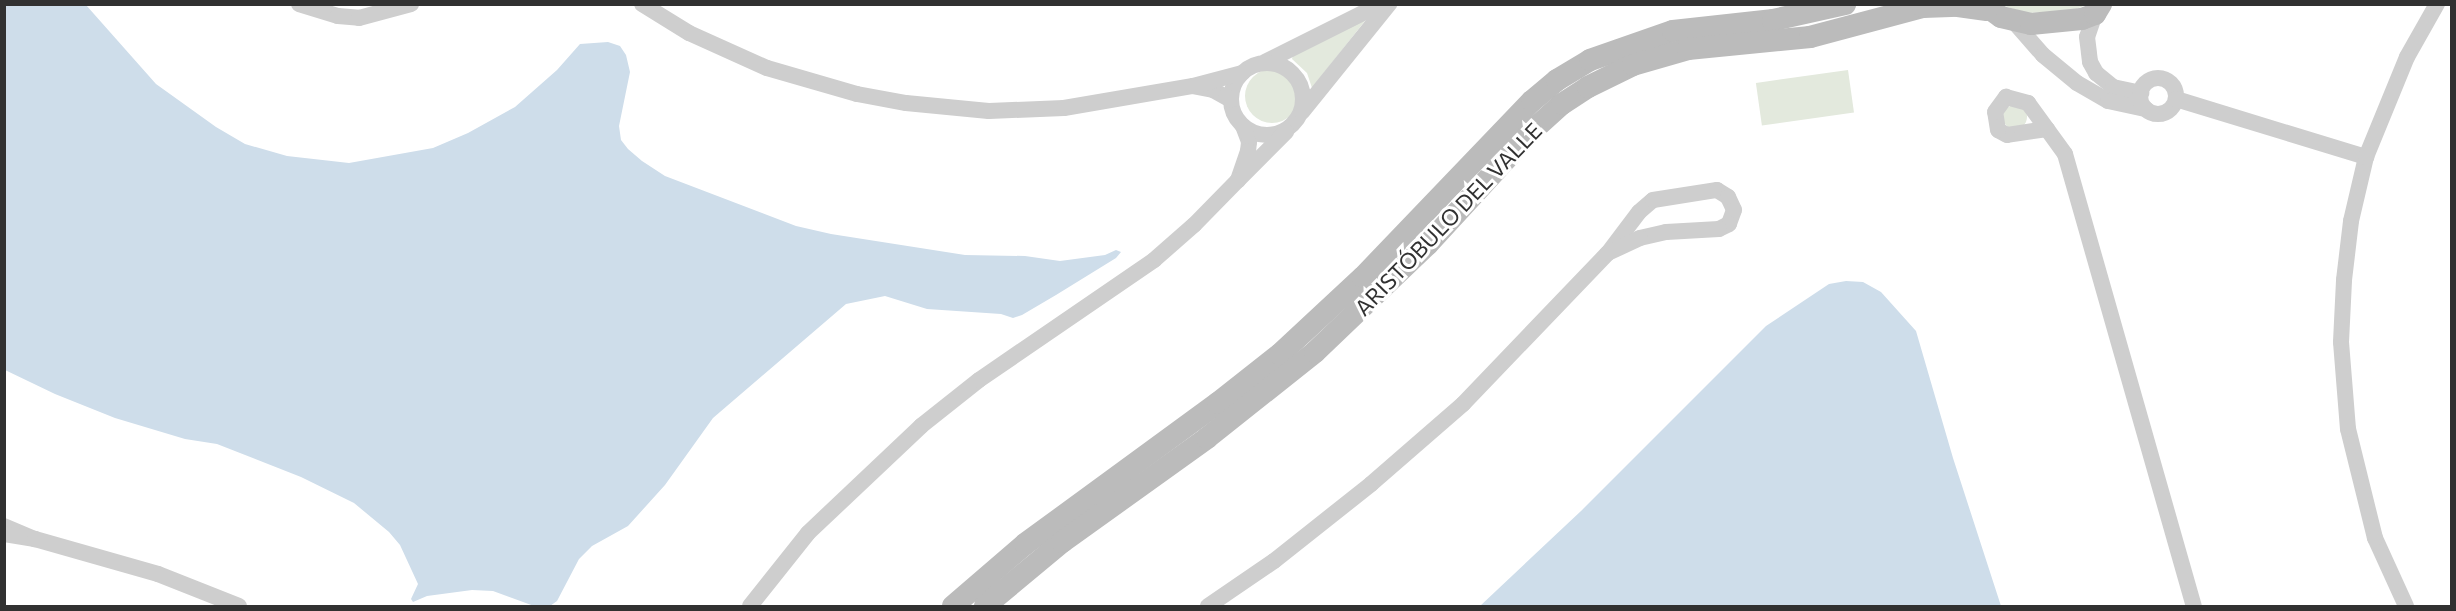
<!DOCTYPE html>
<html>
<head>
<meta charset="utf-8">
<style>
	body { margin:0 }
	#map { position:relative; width:2456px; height:611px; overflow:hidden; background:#fff; font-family:Commissioner,sans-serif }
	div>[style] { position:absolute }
	.green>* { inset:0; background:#e3e9dd; transform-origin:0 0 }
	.round { border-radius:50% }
	.water>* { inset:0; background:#ceddea }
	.street>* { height:16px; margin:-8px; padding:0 8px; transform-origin:8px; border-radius:8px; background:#cecece }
	.street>.ring { margin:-8px; padding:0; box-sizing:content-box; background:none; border:16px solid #cecece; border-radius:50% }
	.secondary>* { height:22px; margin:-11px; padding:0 11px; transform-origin:11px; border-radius:11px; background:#bbb }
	span { translate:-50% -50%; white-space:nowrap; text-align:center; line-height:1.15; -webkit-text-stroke:6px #fff; paint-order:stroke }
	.street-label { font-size:22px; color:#313131 }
	.frame { position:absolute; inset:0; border:6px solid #313131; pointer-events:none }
</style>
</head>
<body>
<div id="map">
	<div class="green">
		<i style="clip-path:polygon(2001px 5px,2086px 5px,2072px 11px,2027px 13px)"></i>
		<i style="clip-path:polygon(1368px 17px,1312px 88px,1307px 73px,1292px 59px,1293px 55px)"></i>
		<i class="round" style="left:1245px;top:69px;width:54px;height:54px"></i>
		<i style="left:1848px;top:70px;width:43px;height:93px;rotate:82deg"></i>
		<i class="round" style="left:2003px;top:105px;width:24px;height:24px"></i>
	</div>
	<div class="water">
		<i style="clip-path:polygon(4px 5px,86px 5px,156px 84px,216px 127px,245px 144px,287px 156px,349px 163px,433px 148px,468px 133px,515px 107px,557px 70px,580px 44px,608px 42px,620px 46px,626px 55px,630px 72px,619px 126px,621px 140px,628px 149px,642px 161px,665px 176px,796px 226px,831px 234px,965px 255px,1025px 256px,1060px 261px,1105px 255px,1116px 250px,1121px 252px,1116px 258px,1056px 295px,1022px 315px,1013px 318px,1001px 314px,927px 309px,885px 296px,846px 304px,713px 418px,665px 485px,628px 526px,592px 546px,579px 559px,557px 601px,550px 606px,534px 606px,493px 591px,472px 590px,427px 596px,413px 602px,411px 599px,418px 584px,400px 545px,389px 532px,354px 503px,301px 477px,217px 444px,185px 439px,115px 418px,55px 394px,5px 370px)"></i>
		<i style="clip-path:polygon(1846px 281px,1863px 282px,1881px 292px,1916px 331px,1953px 458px,2001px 606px,1480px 606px,1581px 511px,1766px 326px,1829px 284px)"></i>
	</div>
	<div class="street">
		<i style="left:299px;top:4px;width:41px;rotate:17.1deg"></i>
		<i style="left:338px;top:16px;width:21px;rotate:5deg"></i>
		<i style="left:359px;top:18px;width:54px;rotate:-15.1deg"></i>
		<i style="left:642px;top:4px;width:55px;rotate:31.7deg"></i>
		<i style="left:689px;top:33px;width:85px;rotate:24.2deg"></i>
		<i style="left:767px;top:68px;width:94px;rotate:16.1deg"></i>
		<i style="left:857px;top:94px;width:50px;rotate:10.4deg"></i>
		<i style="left:906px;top:103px;width:83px;rotate:5.5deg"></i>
		<i style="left:989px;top:111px;width:75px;rotate:-2.3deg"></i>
		<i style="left:1064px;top:108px;width:131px;rotate:-9.7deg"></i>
		<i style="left:2095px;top:14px;width:24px;rotate:109deg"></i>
		<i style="left:2087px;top:37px;width:25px;rotate:83deg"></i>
		<i style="left:2090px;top:62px;width:13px;rotate:61deg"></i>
		<i style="left:2096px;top:73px;width:22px;rotate:39deg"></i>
		<i style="left:2113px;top:87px;width:29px;rotate:12deg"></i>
		<i style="left:2014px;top:22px;width:44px;rotate:48.7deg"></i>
		<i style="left:2043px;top:55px;width:44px;rotate:39.5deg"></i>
		<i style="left:2077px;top:83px;width:36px;rotate:30deg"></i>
		<i style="left:2108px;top:101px;width:39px;rotate:12deg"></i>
		<i style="left:1265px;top:62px;width:130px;rotate:-26.6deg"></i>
		<i class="ring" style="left:1231px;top:63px;width:56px;height:56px"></i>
		<i class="ring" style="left:2140px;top:78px;width:20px;height:20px"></i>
		<i style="left:2176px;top:99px;width:199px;rotate:17deg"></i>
		<i style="left:1231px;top:100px;width:21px;rotate:-151deg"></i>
		<i style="left:1213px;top:90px;width:20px;rotate:-169deg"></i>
		<i style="left:1193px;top:86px;width:51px;rotate:-14.9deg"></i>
		<i style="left:1302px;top:112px;width:139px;rotate:-51.1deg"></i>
		<i style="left:1243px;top:126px;width:17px;rotate:69deg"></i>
		<i style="left:1249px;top:142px;width:9px;rotate:96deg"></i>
		<i style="left:1248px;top:151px;width:31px;rotate:109deg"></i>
		<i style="left:1238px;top:180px;width:68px;rotate:-45deg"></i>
		<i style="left:2047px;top:129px;width:40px;rotate:171.5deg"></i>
		<i style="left:2007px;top:135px;width:10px;rotate:-151deg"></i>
		<i style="left:1998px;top:130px;width:18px;rotate:-99deg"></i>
		<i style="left:1995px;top:112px;width:19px;rotate:-54deg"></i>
		<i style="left:2006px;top:97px;width:23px;rotate:15deg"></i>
		<i style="left:2028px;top:103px;width:63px;rotate:54deg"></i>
		<i style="left:2065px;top:154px;width:470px;rotate:74.1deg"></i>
		<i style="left:4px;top:526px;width:34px;rotate:23deg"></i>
		<i style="left:35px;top:539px;width:31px;rotate:-171deg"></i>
		<i style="left:35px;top:539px;width:128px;rotate:15.9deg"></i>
		<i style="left:158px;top:574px;width:87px;rotate:21.6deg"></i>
		<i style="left:750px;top:606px;width:93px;rotate:-51.5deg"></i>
		<i style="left:808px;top:533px;width:156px;rotate:-43.4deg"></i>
		<i style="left:921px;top:426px;width:74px;rotate:-38.4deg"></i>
		<i style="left:979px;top:380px;width:212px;rotate:-34.4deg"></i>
		<i style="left:1154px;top:260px;width:53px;rotate:-41.2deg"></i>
		<i style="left:1194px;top:225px;width:63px;rotate:-45.6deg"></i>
		<i style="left:1208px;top:606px;width:80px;rotate:-34.3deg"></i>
		<i style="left:1274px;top:561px;width:124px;rotate:-38.4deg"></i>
		<i style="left:1371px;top:484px;width:122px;rotate:-41deg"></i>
		<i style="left:1463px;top:404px;width:209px;rotate:-46.2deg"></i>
		<i style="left:1608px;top:253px;width:51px;rotate:-52.9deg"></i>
		<i style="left:1639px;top:212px;width:18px;rotate:-41deg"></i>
		<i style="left:1653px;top:200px;width:65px;rotate:-8.9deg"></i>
		<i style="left:1717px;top:190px;width:13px;rotate:32deg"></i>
		<i style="left:1728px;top:197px;width:14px;rotate:65deg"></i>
		<i style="left:1734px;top:210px;width:15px;rotate:110deg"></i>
		<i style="left:1729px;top:224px;width:11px;rotate:153deg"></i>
		<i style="left:1719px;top:229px;width:53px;rotate:176.8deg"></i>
		<i style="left:1666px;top:232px;width:27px;rotate:167deg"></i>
		<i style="left:1640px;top:238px;width:35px;rotate:155deg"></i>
		<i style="left:2406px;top:606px;width:75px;rotate:-114.5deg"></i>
		<i style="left:2375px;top:538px;width:112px;rotate:-103.9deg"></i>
		<i style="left:2348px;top:429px;width:87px;rotate:-94.6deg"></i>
		<i style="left:2341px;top:342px;width:62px;rotate:-87.2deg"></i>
		<i style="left:2344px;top:280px;width:59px;rotate:-83.2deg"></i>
		<i style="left:2351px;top:221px;width:66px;rotate:-76.8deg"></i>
		<i style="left:2366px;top:157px;width:108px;rotate:-67.7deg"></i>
		<i style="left:2407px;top:57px;width:61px;rotate:-60.5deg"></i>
	</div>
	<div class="secondary">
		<i style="left:1983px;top:4px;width:22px;rotate:36deg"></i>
		<i style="left:2001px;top:17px;width:31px;rotate:13deg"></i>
		<i style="left:2031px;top:24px;width:51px;rotate:-5.6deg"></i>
		<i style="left:2082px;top:19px;width:14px;rotate:-21deg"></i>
		<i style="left:2095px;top:14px;width:12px;rotate:-59deg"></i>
		<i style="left:953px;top:606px;width:95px;rotate:-40.7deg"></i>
		<i style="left:1025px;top:544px;width:239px;rotate:-36.2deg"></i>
		<i style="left:1218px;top:403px;width:79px;rotate:-38.3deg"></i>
		<i style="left:1280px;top:354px;width:113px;rotate:-42.9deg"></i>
		<i style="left:1363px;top:277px;width:244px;rotate:-46.2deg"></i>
		<i style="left:1532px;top:101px;width:33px;rotate:-40deg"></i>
		<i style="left:1557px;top:80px;width:39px;rotate:-31deg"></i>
		<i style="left:1590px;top:60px;width:88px;rotate:-19.3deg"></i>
		<i style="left:1673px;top:31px;width:101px;rotate:-6.3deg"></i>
		<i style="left:1773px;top:20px;width:74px;rotate:-12.5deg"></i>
		<i style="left:985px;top:606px;width:100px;rotate:-39.7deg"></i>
		<i style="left:1062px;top:542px;width:178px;rotate:-35.6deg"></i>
		<i style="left:1207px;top:438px;width:138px;rotate:-38.5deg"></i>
		<i style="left:1315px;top:352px;width:156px;rotate:-43.7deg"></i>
		<i style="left:1428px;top:244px;width:155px;rotate:-47.4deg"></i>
		<i style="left:1533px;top:130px;width:39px;rotate:-42deg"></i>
		<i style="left:1562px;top:104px;width:31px;rotate:-33deg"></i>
		<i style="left:1588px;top:87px;width:50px;rotate:-26.1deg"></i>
		<i style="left:1633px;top:65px;width:57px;rotate:-16.2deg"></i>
		<i style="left:1688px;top:49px;width:123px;rotate:-5.6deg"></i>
		<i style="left:1810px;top:37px;width:117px;rotate:-14.9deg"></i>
		<i style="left:1923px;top:7px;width:35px;rotate:-2deg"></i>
		<i style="left:1958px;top:6px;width:29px;rotate:8deg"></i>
	</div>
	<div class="street-label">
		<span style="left:1448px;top:219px;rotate:-46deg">ARISTÓBULO DEL VALLE</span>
	</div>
	<div class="frame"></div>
</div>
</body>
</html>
